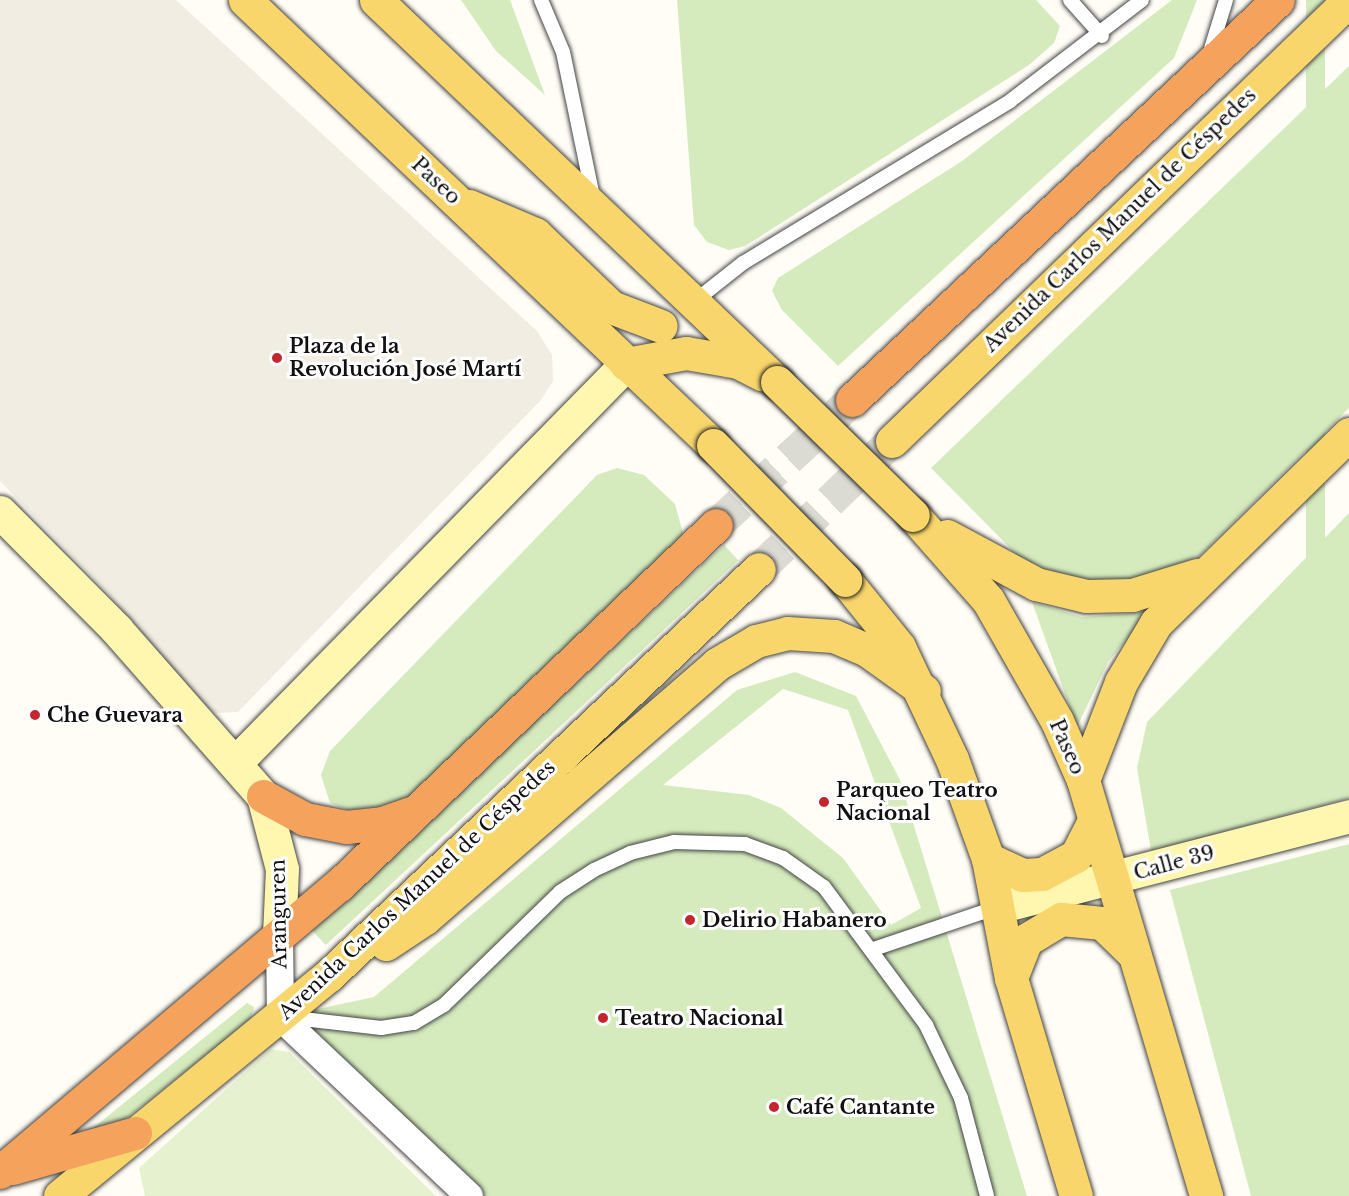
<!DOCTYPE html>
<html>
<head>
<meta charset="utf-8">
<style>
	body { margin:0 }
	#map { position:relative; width:1349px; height:1196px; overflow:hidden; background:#fffdf5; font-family:"Libre Baskerville",serif }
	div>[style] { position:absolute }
	.green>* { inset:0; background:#d5ebbd; transform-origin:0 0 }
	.pitch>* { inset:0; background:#e6f2cf }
	.plaza>* { inset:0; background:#f1ede2 }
	.primary-tunnel>* { height:33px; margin-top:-16.5px; transform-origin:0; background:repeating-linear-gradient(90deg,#dbdad3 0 33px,transparent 0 49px) }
	.highway-tunnel>* { height:33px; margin-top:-16.5px; transform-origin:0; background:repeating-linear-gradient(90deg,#dbdad3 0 33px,transparent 0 49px) }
	.roads { filter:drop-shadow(0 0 2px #444) drop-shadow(0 0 2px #444) }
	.lane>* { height:14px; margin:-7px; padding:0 7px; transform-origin:7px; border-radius:7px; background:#fff }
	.street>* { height:27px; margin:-13.5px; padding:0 13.5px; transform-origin:13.5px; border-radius:13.5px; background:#fff }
	.secondary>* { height:33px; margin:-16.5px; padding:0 16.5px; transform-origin:16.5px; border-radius:16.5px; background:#fff6b0 }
	.primary>* { height:33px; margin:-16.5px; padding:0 16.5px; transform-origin:16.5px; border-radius:16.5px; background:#f9d66b }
	.highway>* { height:33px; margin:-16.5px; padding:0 16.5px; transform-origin:16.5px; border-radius:16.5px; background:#f5a25d }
	.bridges { filter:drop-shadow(0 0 2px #222) drop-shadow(0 0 2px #222) }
	.primary-bridge>* { height:33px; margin:-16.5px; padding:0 16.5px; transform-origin:16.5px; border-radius:16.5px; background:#f9d66b }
	.dots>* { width:16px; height:16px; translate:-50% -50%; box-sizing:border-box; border:3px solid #fff; border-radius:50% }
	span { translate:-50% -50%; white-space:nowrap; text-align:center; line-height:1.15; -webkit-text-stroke:6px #fff; paint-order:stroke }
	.street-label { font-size:20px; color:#111 }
	.poi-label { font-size:20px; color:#111; font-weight:700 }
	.left { translate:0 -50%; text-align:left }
</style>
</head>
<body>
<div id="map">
	<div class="green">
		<i style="clip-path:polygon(461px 0,510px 0,545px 95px,496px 51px)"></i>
		<i style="clip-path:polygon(677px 0,1036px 0,1060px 26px,1054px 43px,1029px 65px,745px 246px,729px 250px,707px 242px,694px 225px)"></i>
		<i style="clip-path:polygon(1172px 0,1197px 0,1174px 58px,838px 366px,782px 310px,772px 291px,778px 278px,962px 161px)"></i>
		<i style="left:1306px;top:0;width:19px;height:594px"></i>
		<i style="clip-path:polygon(1349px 66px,1349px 408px,1199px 556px,1173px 572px,1087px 587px,1026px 564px,931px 468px)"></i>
		<i style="clip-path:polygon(617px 468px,644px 475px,675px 504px,684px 537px,430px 783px,398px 803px,356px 813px,330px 803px,321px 775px,330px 751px,597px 475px)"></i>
		<i style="clip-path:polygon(1349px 513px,1349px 798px,1151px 851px,1137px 768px,1147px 722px)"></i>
		<i style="left:724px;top:545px;width:21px;height:564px;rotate:47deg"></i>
		<i style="clip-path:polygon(1032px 602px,1082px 617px,1149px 612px,1108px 662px,1077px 727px)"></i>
		<i style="clip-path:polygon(evenodd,795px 672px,856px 696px,900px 780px,1027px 1196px,469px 1196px,280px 1017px,374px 997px,737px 690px,795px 672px,783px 689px,848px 710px,921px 908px,891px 925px,843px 858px,781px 808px,749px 795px,663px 785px,783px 689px)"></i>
		<i style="clip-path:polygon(1349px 844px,1349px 1196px,1251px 1196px,1170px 890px)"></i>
		<i style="clip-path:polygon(247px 1003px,254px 1007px,250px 1021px,124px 1120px,87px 1133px)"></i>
	</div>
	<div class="pitch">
		<i style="clip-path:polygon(271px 1049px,289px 1052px,436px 1196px,145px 1196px,139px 1168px)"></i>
	</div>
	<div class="plaza">
		<i style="clip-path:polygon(0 0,176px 0,537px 331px,552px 355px,553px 381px,541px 400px,238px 712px,216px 713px,199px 703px,107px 592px,0 481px)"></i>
	</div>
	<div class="primary-tunnel">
		<i style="left:759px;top:569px;width:185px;rotate:-43.9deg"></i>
	</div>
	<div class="highway-tunnel">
		<i style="left:716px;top:525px;width:185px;rotate:-42.6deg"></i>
	</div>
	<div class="roads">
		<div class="lane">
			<i style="left:541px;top:0;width:56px;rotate:67.1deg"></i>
			<i style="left:563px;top:52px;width:148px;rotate:78.3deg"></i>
			<i style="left:1070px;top:0;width:48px;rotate:48.4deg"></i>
			<i style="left:1210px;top:52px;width:54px;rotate:-72.9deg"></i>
			<i style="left:695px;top:301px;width:61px;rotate:-38.4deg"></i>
			<i style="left:743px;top:263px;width:312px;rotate:-31.2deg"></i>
			<i style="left:1010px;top:101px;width:166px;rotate:-37.4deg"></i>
			<i style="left:874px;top:949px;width:131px;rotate:-18.7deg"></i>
			<i style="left:285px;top:1017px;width:97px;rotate:6.5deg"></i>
			<i style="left:381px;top:1028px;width:33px;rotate:-9deg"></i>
			<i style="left:414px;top:1023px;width:35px;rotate:-31deg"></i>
			<i style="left:444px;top:1005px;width:162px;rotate:-44.2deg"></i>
			<i style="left:560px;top:892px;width:40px;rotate:-32.9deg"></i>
			<i style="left:594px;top:870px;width:40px;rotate:-25deg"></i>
			<i style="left:630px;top:853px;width:45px;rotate:-14deg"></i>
			<i style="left:674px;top:842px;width:71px;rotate:1.6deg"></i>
			<i style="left:745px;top:844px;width:40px;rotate:20.2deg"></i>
			<i style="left:783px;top:858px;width:50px;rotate:35.3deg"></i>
			<i style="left:824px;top:887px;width:172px;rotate:53.5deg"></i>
			<i style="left:926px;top:1025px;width:81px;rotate:64.4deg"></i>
			<i style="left:961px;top:1098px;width:101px;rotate:75.1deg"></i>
		</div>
		<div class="street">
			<i style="left:279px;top:935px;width:82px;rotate:89.3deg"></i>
			<i style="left:280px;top:1017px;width:260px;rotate:43.4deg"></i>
		</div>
		<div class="secondary">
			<i style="left:0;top:512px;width:166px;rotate:45.2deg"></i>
			<i style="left:117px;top:630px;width:221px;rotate:48.7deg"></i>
			<i style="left:263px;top:796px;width:75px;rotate:75.4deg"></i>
			<i style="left:282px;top:869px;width:66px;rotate:92.6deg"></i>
			<i style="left:236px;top:762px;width:557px;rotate:-45.58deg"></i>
			<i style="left:998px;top:907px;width:363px;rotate:-14.5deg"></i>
		</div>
		<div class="primary">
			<i style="left:245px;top:0;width:646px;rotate:43.56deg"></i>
			<i style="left:376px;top:0;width:554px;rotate:43.61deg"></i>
			<i style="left:469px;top:206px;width:72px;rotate:23deg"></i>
			<i style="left:535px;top:234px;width:105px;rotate:43.8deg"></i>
			<i style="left:611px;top:307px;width:53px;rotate:20.8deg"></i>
			<i style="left:626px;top:364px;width:61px;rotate:-10.4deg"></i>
			<i style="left:686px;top:353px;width:53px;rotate:9.8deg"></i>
			<i style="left:738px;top:362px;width:27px;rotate:27deg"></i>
			<i style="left:892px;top:441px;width:635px;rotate:-43.98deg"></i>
			<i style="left:913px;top:515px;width:113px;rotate:48.6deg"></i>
			<i style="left:988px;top:600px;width:139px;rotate:60.3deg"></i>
			<i style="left:1057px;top:721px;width:64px;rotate:66.2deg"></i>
			<i style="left:1083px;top:780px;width:434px;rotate:73.5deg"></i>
			<i style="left:947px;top:536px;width:101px;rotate:28.3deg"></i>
			<i style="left:1036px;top:584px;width:51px;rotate:13.5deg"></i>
			<i style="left:1086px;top:596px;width:46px;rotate:-1.2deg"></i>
			<i style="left:1132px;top:595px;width:68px;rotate:-17.1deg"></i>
			<i style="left:845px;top:580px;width:86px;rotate:51.1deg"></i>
			<i style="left:899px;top:647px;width:124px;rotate:64.7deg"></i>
			<i style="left:952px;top:759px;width:106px;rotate:70.2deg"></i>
			<i style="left:988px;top:859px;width:121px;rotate:79.1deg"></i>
			<i style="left:1011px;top:978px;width:227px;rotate:73.4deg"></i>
			<i style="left:1083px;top:780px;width:105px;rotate:-68.8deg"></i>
			<i style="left:1121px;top:682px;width:69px;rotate:-59.3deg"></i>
			<i style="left:1156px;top:623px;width:270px;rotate:-44.4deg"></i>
			<i style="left:988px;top:859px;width:38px;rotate:25deg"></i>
			<i style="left:1023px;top:875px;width:19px;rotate:-3deg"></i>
			<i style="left:1042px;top:874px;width:38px;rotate:-28deg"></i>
			<i style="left:1076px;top:856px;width:38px;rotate:-63deg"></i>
			<i style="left:386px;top:944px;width:47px;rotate:-33.7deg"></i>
			<i style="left:425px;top:918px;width:387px;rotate:-41deg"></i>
			<i style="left:717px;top:664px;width:45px;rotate:-30.5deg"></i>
			<i style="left:756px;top:641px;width:32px;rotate:-14deg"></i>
			<i style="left:787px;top:633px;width:47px;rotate:3.7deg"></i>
			<i style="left:834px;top:636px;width:36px;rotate:23deg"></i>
			<i style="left:867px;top:650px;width:70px;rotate:35.7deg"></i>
			<i style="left:1011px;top:978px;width:41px;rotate:-68.5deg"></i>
			<i style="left:1026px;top:940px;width:41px;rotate:-31deg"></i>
			<i style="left:1061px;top:919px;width:41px;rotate:5.6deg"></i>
			<i style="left:1102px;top:923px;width:40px;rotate:44deg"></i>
			<i style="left:60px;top:1196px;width:348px;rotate:-39.4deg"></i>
			<i style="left:329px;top:975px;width:591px;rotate:-43.36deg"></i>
		</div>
		<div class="highway">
			<i style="left:852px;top:400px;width:584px;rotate:-43.2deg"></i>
			<i style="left:263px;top:796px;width:48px;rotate:28.7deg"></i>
			<i style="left:305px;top:819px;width:42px;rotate:11deg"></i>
			<i style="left:346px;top:827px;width:36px;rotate:-6deg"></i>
			<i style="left:382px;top:823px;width:31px;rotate:-19deg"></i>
			<i style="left:13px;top:1168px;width:127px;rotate:-16deg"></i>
			<i style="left:0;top:1172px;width:444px;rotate:-40.3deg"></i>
			<i style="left:339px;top:885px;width:521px;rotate:-43.68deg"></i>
		</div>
	</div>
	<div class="bridges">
		<div class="primary-bridge">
			<i style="left:777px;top:382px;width:190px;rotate:44.4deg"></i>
			<i style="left:713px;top:445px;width:189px;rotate:45.6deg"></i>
		</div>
	</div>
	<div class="dots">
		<i style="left:277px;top:358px;background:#c4262e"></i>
		<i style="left:35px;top:715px;background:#c4262e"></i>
		<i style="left:824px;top:802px;background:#c4262e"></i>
		<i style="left:690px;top:920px;background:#c4262e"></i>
		<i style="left:603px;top:1018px;background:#c4262e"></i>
		<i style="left:774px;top:1107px;background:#c4262e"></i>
	</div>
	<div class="street-label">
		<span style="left:436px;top:181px;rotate:43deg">Paseo</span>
		<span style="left:1120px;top:220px;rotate:-44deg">Avenida Carlos Manuel de Céspedes</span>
		<span style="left:1067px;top:747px;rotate:66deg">Paseo</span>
		<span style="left:1174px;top:863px;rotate:-15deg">Calle 39</span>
		<span style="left:417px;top:890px;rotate:-43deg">Avenida Carlos Manuel de Céspedes</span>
		<span style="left:279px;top:914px;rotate:-91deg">Aranguren</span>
	</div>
	<div class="poi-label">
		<span class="left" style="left:289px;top:358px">Plaza de la<br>Revolución José Martí</span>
		<span class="left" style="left:47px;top:715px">Che Guevara</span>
		<span class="left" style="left:836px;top:802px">Parqueo Teatro<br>Nacional</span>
		<span class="left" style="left:702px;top:920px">Delirio Habanero</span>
		<span class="left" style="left:615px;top:1018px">Teatro Nacional</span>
		<span class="left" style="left:786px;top:1107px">Café Cantante</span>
	</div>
</div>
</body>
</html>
